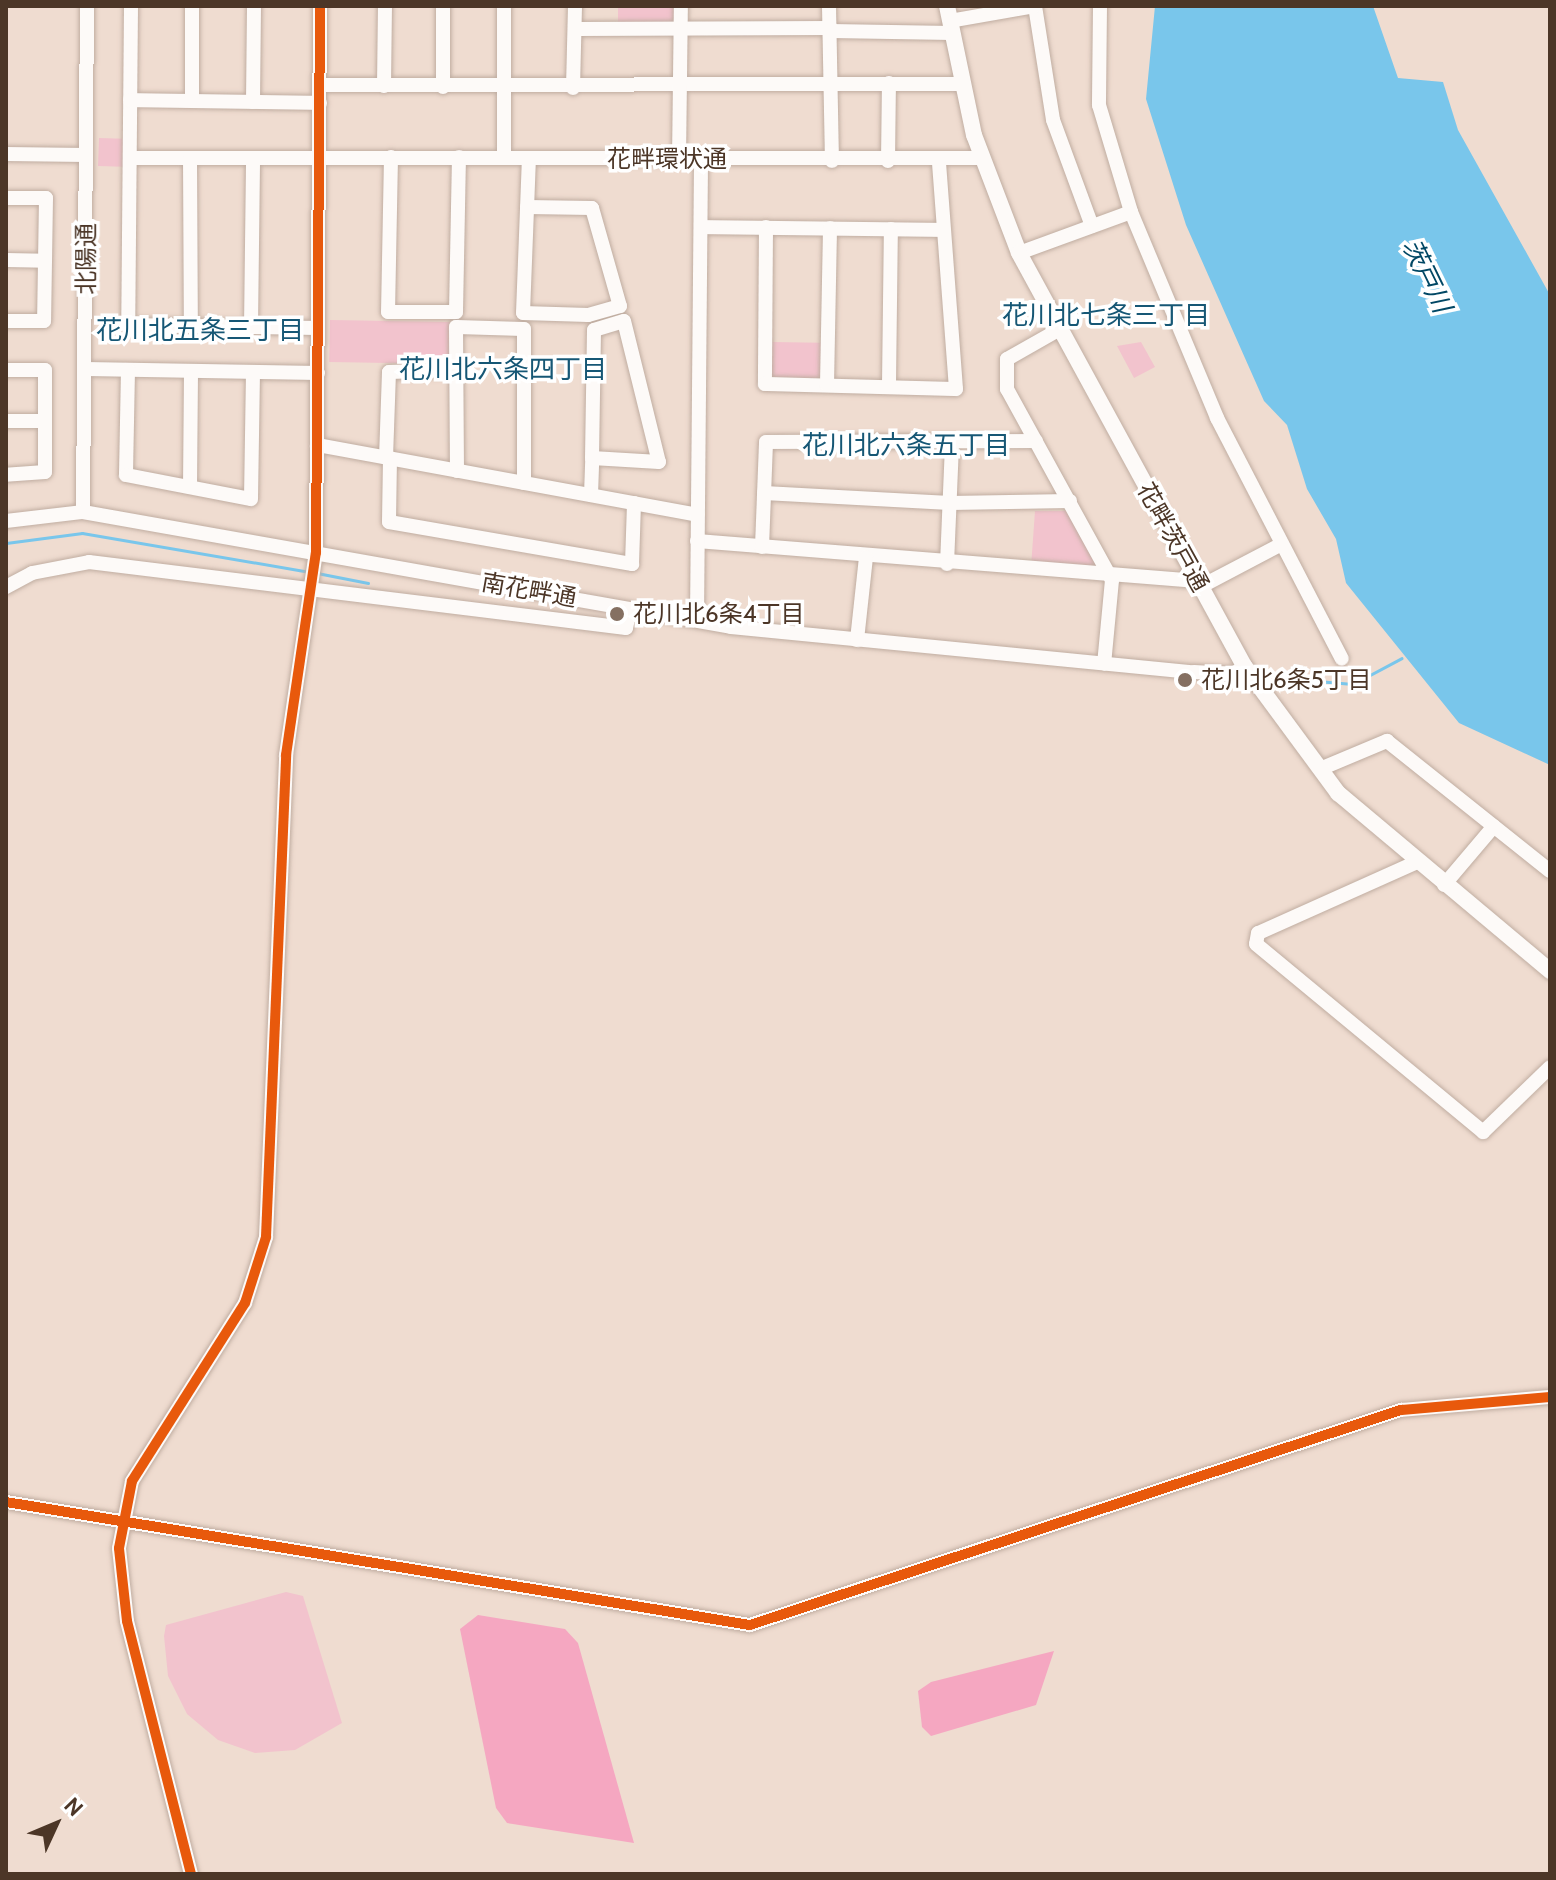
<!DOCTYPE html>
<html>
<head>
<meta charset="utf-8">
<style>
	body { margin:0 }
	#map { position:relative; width:1556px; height:1880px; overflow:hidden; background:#efdcd0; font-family:Cabin,"Noto Sans JP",sans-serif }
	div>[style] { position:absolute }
	.green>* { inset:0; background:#f2c3cd; transform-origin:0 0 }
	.forest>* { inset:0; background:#f5a7c1 }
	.water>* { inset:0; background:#79c6eb }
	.stream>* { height:3px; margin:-1.5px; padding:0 1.5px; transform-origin:1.5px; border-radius:1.5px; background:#79c6eb }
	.roads { filter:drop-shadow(0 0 2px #c0ada1) drop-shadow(0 0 2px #c0ada1) }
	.minor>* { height:14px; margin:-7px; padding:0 7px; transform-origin:7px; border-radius:7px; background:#fdfaf8 }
	.major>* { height:16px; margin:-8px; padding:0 8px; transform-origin:8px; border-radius:8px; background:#fdfaf8 }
	.cycleway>* { height:10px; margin:-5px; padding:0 5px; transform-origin:5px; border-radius:5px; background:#e8590c }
	.dots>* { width:22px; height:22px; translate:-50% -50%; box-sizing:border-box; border:4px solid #fff; border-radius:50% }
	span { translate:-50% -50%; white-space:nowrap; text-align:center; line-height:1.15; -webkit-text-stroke:7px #fff; paint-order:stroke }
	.street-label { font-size:24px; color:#4c3627 }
	.poi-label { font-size:24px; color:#4c3627 }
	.left { translate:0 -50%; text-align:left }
	.water-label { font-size:26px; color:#014764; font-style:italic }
	.neighbourhood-label { font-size:26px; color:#165775 }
	.frame { position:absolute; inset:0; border:8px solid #4c3627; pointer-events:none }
	.north { position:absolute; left:16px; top:1784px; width:80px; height:80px; -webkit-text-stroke:6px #fff; paint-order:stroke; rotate:46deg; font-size:22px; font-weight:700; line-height:32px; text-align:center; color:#4c3627 }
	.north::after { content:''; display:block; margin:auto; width:28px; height:36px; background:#4c3627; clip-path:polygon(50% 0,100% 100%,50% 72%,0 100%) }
</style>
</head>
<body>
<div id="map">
	<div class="green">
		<i style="left:618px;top:6px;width:58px;height:18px"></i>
		<i style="left:99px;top:138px;width:25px;height:28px;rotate:2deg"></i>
		<i style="left:330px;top:320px;width:120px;height:42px;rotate:1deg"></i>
		<i style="left:772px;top:342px;width:49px;height:36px;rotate:1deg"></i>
		<i style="clip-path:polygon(1141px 342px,1155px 367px,1134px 378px,1117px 346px)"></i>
		<i style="clip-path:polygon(1035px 511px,1069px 511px,1099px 567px,1031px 567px)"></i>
		<i style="clip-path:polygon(286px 1592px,303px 1596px,342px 1723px,295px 1750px,255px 1753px,218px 1740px,187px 1714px,168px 1676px,164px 1636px,166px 1625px)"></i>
	</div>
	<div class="forest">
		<i style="clip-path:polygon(478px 1615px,565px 1629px,578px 1643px,634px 1843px,507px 1823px,496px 1808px,460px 1629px)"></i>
		<i style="clip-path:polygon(1054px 1651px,1036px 1705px,931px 1736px,922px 1727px,918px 1691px,931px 1682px)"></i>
	</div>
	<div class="water">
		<i style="clip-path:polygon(1155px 6px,1373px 6px,1398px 78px,1443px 82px,1458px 130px,1550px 295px,1550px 765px,1459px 723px,1346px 583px,1336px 539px,1307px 489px,1287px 425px,1264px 401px,1186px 225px,1146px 99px)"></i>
	</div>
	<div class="stream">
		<i style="left:6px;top:543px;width:77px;rotate:-7.5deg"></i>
		<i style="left:82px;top:533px;width:231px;rotate:9.7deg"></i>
		<i style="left:317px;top:573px;width:52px;rotate:11.1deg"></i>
		<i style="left:1281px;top:678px;width:72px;rotate:4.8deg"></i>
		<i style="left:1353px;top:684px;width:55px;rotate:-28deg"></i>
	</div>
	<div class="roads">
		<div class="minor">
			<i style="left:131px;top:6px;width:319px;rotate:90.5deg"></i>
			<i style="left:128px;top:325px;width:190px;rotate:0.9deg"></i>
			<i style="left:443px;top:6px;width:81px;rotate:90deg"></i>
			<i style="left:504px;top:6px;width:152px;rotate:90deg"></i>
			<i style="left:504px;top:158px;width:479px"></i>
			<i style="left:829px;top:6px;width:155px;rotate:88.9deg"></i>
			<i style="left:1035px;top:6px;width:115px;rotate:81deg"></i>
			<i style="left:1053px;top:120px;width:113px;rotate:69.8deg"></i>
			<i style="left:1100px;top:6px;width:99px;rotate:90.6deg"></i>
			<i style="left:1099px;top:105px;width:112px;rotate:73.3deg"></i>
			<i style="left:1131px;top:212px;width:223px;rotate:67.3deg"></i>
			<i style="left:1217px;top:418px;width:271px;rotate:62.6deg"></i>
			<i style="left:950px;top:21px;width:86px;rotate:-10deg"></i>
			<i style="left:575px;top:29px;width:256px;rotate:-0.2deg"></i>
			<i style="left:831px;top:31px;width:121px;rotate:0.9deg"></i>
			<i style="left:320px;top:85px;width:643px;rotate:-0.09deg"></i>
			<i style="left:384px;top:86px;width:80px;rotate:-89.3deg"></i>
			<i style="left:573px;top:88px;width:82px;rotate:-88.6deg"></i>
			<i style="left:130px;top:100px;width:190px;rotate:0.9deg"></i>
			<i style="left:192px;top:101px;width:95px;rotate:-90deg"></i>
			<i style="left:253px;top:102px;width:96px;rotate:-89.4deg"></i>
			<i style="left:6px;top:154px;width:80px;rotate:0.7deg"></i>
			<i style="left:391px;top:157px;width:155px;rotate:91.1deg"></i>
			<i style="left:388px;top:312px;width:68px"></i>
			<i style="left:456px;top:312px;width:155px;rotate:-88.9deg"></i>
			<i style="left:130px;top:158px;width:374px"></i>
			<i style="left:190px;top:158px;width:168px;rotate:89.7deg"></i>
			<i style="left:679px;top:160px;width:154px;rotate:-89.3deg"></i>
			<i style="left:888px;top:161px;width:78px;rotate:-89.3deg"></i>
			<i style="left:6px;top:198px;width:40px"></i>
			<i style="left:46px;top:198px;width:123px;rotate:90.9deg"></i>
			<i style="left:44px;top:321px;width:38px;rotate:180deg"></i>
			<i style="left:527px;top:207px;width:65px;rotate:0.9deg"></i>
			<i style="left:592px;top:208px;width:102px;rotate:74.1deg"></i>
			<i style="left:620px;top:306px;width:33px;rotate:164deg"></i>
			<i style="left:588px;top:315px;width:65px;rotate:-178.2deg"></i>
			<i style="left:523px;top:313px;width:155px;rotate:-87.8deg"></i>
			<i style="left:701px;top:227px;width:241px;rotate:0.7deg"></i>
			<i style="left:766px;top:227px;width:157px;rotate:90.4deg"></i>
			<i style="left:765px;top:384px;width:191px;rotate:1.5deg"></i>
			<i style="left:956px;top:389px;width:228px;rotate:-94.3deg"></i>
			<i style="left:1019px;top:253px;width:119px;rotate:-20.1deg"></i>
			<i style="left:6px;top:260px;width:39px;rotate:1deg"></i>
			<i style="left:251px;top:327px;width:169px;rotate:-89.3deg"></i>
			<i style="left:1060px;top:329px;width:61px;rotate:150.5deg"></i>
			<i style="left:1007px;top:359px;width:30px;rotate:90deg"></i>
			<i style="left:1007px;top:389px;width:218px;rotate:61.2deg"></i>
			<i style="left:1112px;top:580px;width:84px;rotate:95.4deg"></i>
			<i style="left:86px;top:369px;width:232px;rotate:1deg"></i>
			<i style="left:6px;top:370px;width:39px"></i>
			<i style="left:45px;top:370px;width:102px;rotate:90deg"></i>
			<i style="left:45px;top:472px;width:39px;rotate:176deg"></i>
			<i style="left:128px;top:370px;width:105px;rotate:91.1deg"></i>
			<i style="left:126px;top:475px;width:127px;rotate:10.9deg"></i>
			<i style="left:251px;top:499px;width:127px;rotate:-89.1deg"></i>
			<i style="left:889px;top:384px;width:155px;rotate:-89.3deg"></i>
			<i style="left:827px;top:385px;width:157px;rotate:-88.9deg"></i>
			<i style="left:6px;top:421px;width:39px"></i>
			<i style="left:317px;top:445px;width:387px;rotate:10.4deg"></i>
			<i style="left:386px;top:458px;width:86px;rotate:-88deg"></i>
			<i style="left:389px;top:372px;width:67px;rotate:-1.7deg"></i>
			<i style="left:390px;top:458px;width:64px;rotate:90.9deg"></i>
			<i style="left:389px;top:522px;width:247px;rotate:9.8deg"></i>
			<i style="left:632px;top:564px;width:61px;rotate:-88.1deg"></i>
			<i style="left:457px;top:471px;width:144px;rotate:-90.4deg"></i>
			<i style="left:456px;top:327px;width:68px;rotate:1.7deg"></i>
			<i style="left:524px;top:329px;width:154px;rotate:90deg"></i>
			<i style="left:190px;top:487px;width:116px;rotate:-89.5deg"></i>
			<i style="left:764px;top:493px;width:186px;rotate:3.1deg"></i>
			<i style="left:950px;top:503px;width:120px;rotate:-1deg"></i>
			<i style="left:591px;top:495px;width:37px;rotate:-88deg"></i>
			<i style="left:592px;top:458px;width:128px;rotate:-89.1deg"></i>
			<i style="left:594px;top:330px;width:31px;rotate:-17deg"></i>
			<i style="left:624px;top:321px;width:145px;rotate:76.1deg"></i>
			<i style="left:659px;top:462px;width:67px;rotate:-176.6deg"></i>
			<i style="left:83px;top:512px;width:506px;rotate:-89.55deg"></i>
			<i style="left:6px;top:521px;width:78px;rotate:-6.7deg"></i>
			<i style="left:83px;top:512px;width:658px;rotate:10.06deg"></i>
			<i style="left:731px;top:627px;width:465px;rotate:5.6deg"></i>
			<i style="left:1194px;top:672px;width:38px;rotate:3deg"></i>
			<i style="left:1232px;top:674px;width:15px;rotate:-28deg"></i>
			<i style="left:697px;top:541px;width:502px;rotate:4.57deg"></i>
			<i style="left:762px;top:547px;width:105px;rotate:-87.8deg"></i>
			<i style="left:766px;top:442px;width:270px;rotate:-0.2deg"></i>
			<i style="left:947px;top:564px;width:119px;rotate:-87.6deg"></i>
			<i style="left:6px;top:587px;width:30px;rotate:-28deg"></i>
			<i style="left:32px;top:573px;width:58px;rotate:-10.9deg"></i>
			<i style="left:89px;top:562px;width:541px;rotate:7.01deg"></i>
			<i style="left:626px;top:628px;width:19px;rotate:-78deg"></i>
			<i style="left:1200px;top:587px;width:90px;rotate:-27.7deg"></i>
			<i style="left:697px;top:620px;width:460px;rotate:-89.5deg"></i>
			<i style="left:857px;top:640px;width:83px;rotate:-83.8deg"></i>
			<i style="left:1320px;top:769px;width:73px;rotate:-22.7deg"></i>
			<i style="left:1387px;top:741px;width:208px;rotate:38.6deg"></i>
			<i style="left:1417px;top:862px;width:174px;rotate:155.9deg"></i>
			<i style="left:1258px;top:933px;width:11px;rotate:100deg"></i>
			<i style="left:1256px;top:944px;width:295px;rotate:39.6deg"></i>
			<i style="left:1483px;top:1132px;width:93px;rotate:-44.1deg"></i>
			<i style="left:1444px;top:885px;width:77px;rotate:-49.7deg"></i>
			<i style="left:6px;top:1502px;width:754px;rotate:9.39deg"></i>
			<i style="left:750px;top:1625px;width:686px;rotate:-18.28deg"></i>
			<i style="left:1401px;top:1410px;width:150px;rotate:-5deg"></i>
			<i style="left:191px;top:1874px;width:261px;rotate:-104.2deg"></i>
			<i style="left:127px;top:1621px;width:73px;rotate:-96.3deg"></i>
			<i style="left:119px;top:1548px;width:68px;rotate:-79deg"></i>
			<i style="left:132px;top:1481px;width:211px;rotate:-57.6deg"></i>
			<i style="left:245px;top:1303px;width:69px;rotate:-72.3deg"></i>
			<i style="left:266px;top:1237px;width:482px;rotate:-87.6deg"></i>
			<i style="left:286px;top:755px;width:204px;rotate:-81.6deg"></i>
			<i style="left:316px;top:553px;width:547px;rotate:-89.58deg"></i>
		</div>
		<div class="major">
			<i style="left:947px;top:6px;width:132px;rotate:78.2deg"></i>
			<i style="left:974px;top:135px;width:126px;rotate:69.1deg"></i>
			<i style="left:1019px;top:253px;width:472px;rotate:61.4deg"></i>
			<i style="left:1245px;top:667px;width:157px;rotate:53.6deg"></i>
			<i style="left:1338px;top:793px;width:277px;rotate:40deg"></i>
		</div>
	</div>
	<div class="cycleway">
		<i style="left:6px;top:1502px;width:754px;rotate:9.39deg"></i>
		<i style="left:750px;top:1625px;width:686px;rotate:-18.28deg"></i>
		<i style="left:1401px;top:1410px;width:150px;rotate:-5deg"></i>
		<i style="left:191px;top:1874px;width:261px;rotate:-104.2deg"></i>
		<i style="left:127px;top:1621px;width:73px;rotate:-96.3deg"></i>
		<i style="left:119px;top:1548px;width:68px;rotate:-79deg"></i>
		<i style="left:132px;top:1481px;width:211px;rotate:-57.6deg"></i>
		<i style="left:245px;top:1303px;width:69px;rotate:-72.3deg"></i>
		<i style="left:266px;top:1237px;width:482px;rotate:-87.6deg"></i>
		<i style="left:286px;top:755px;width:204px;rotate:-81.6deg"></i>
		<i style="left:316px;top:553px;width:547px;rotate:-89.58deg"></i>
	</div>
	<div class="dots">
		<i style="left:617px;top:614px;background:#857062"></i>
		<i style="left:1185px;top:680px;background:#857062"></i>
	</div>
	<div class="street-label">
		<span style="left:667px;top:159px">花畔環状通</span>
		<span style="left:86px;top:259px;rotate:-90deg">北陽通</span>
		<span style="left:1173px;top:537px;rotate:61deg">花畔茨戸通</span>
		<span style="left:529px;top:590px;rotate:10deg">南花畔通</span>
	</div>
	<div class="poi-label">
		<span class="left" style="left:633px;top:614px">花川北6条4丁目</span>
		<span class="left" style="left:1201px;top:680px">花川北6条5丁目</span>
	</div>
	<div class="water-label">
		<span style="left:1426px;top:276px;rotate:64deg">茨戸川</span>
	</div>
	<div class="neighbourhood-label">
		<span style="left:1106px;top:316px">花川北七条三丁目</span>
		<span style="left:200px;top:331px">花川北五条三丁目</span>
		<span style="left:503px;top:370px">花川北六条四丁目</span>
		<span style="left:906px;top:446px">花川北六条五丁目</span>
	</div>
	<div class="frame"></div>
	<div class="north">N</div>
</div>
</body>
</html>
